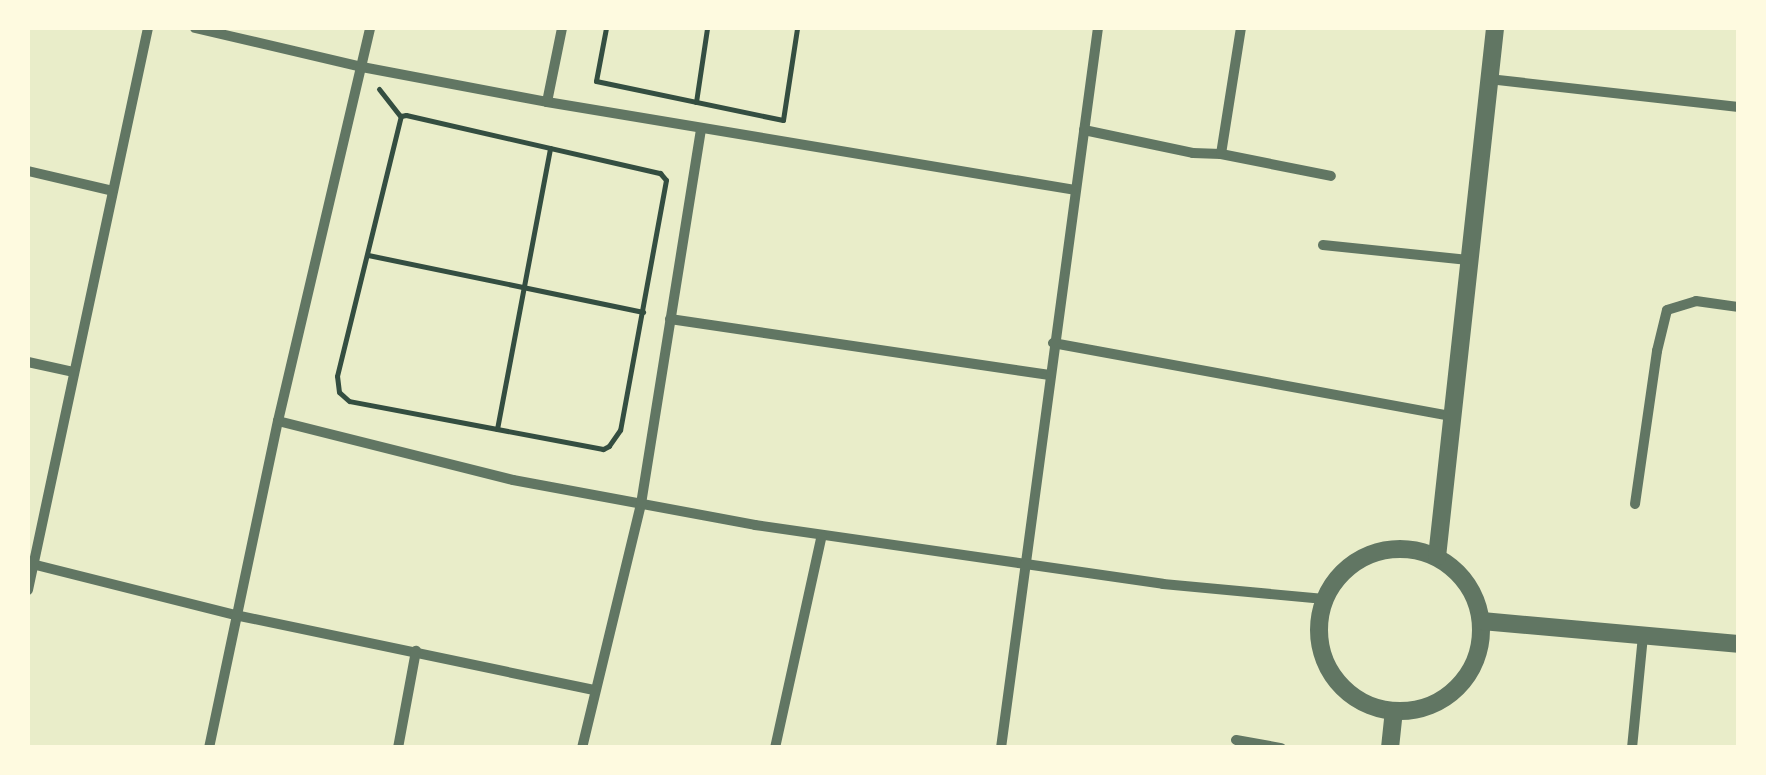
<!DOCTYPE html>
<html>
<head>
<meta charset="utf-8">
<style>
	body { margin:0 }
	#map { position:relative; width:1766px; height:775px; overflow:hidden; background:#e9edc9; font-family:Poppins,sans-serif }
	div>[style] { position:absolute }
	.path>* { height:5px; margin:-2.5px; padding:0 2.5px; transform-origin:2.5px; border-radius:2.5px; background:#344e41 }
	.minor>* { height:10px; margin:-5px; padding:0 5px; transform-origin:5px; border-radius:5px; background:#617663 }
	.tertiary>* { height:18px; margin:-9px; padding:0 9px; transform-origin:9px; border-radius:9px; background:#617663 }
	.tertiary>.ring { margin:-9px; padding:0; box-sizing:content-box; background:none; border:18px solid #617663; border-radius:50% }
	span { translate:-50% -50%; white-space:nowrap; text-align:center; line-height:1.15; -webkit-text-stroke:10px #fefae0; paint-order:stroke }
	.frame { position:absolute; inset:0; border:30px solid #fefae0; pointer-events:none }
</style>
</head>
<body>
<div id="map">
	<div class="path">
		<i style="left:606px;top:28px;width:54px;rotate:100.7deg"></i>
		<i style="left:596px;top:81px;width:191px;rotate:11.8deg"></i>
		<i style="left:783px;top:120px;width:93px;rotate:-81.3deg"></i>
		<i style="left:379px;top:89px;width:34px;rotate:52deg"></i>
		<i style="left:696px;top:102px;width:75px;rotate:-81.5deg"></i>
		<i style="left:406px;top:115px;width:261px;rotate:12.9deg"></i>
		<i style="left:660px;top:173px;width:9px;rotate:49deg"></i>
		<i style="left:666px;top:180px;width:254px;rotate:100.4deg"></i>
		<i style="left:620px;top:430px;width:19px;rotate:125deg"></i>
		<i style="left:609px;top:446px;width:7px;rotate:153deg"></i>
		<i style="left:603px;top:449px;width:258px;rotate:-169.3deg"></i>
		<i style="left:349px;top:401px;width:13px;rotate:-138deg"></i>
		<i style="left:339px;top:392px;width:16px;rotate:-97deg"></i>
		<i style="left:337px;top:376px;width:268px;rotate:-76.2deg"></i>
		<i style="left:401px;top:116px;width:5px;rotate:-11deg"></i>
		<i style="left:368px;top:255px;width:281px;rotate:11.7deg"></i>
		<i style="left:497px;top:429px;width:286px;rotate:-79.3deg"></i>
	</div>
	<div class="minor">
		<i style="left:195px;top:28px;width:171px;rotate:13.1deg"></i>
		<i style="left:362px;top:67px;width:188px;rotate:10.7deg"></i>
		<i style="left:547px;top:102px;width:535px;rotate:9.46deg"></i>
		<i style="left:1489px;top:79px;width:251px;rotate:6.4deg"></i>
		<i style="left:547px;top:102px;width:76px;rotate:-78.5deg"></i>
		<i style="left:1084px;top:130px;width:111px;rotate:11.9deg"></i>
		<i style="left:1193px;top:153px;width:28px;rotate:2deg"></i>
		<i style="left:1221px;top:154px;width:128px;rotate:-81deg"></i>
		<i style="left:1221px;top:154px;width:112px;rotate:11.3deg"></i>
		<i style="left:28px;top:171px;width:87px;rotate:13.2deg"></i>
		<i style="left:1323px;top:245px;width:146px;rotate:5.9deg"></i>
		<i style="left:670px;top:319px;width:382px;rotate:8.4deg"></i>
		<i style="left:1053px;top:343px;width:405px;rotate:10.4deg"></i>
		<i style="left:28px;top:362px;width:46px;rotate:12.5deg"></i>
		<i style="left:278px;top:421px;width:242px;rotate:14.1deg"></i>
		<i style="left:513px;top:480px;width:246px;rotate:10.5deg"></i>
		<i style="left:755px;top:525px;width:412px;rotate:8.2deg"></i>
		<i style="left:1163px;top:584px;width:162px;rotate:5.3deg"></i>
		<i style="left:1635px;top:504px;width:155px;rotate:-81.8deg"></i>
		<i style="left:1657px;top:351px;width:42px;rotate:-76.3deg"></i>
		<i style="left:1667px;top:310px;width:30px;rotate:-17deg"></i>
		<i style="left:1696px;top:301px;width:42px;rotate:8.1deg"></i>
		<i style="left:32px;top:564px;width:209px;rotate:14.1deg"></i>
		<i style="left:235px;top:615px;width:368px;rotate:11.8deg"></i>
		<i style="left:28px;top:590px;width:575px;rotate:-77.95deg"></i>
		<i style="left:1236px;top:740px;width:46px;rotate:10.1deg"></i>
		<i style="left:209px;top:748px;width:334px;rotate:-78.1deg"></i>
		<i style="left:278px;top:421px;width:404px;rotate:-76.8deg"></i>
		<i style="left:398px;top:748px;width:99px;rotate:-79.5deg"></i>
		<i style="left:582px;top:748px;width:251px;rotate:-76.4deg"></i>
		<i style="left:641px;top:504px;width:380px;rotate:-80.9deg"></i>
		<i style="left:775px;top:748px;width:218px;rotate:-77.6deg"></i>
		<i style="left:1001px;top:748px;width:727px;rotate:-82.33deg"></i>
		<i style="left:1632px;top:748px;width:113px;rotate:-84.4deg"></i>
	</div>
	<div class="tertiary">
		<i class="ring" style="left:1319px;top:549px;width:144px;height:144px"></i>
		<i style="left:1437px;top:557px;width:532px;rotate:-83.74deg"></i>
		<i style="left:1482px;top:621px;width:257px;rotate:5.1deg"></i>
		<i style="left:1390px;top:748px;width:37px;rotate:-84deg"></i>
	</div>
	<div class="frame"></div>
</div>
</body>
</html>
